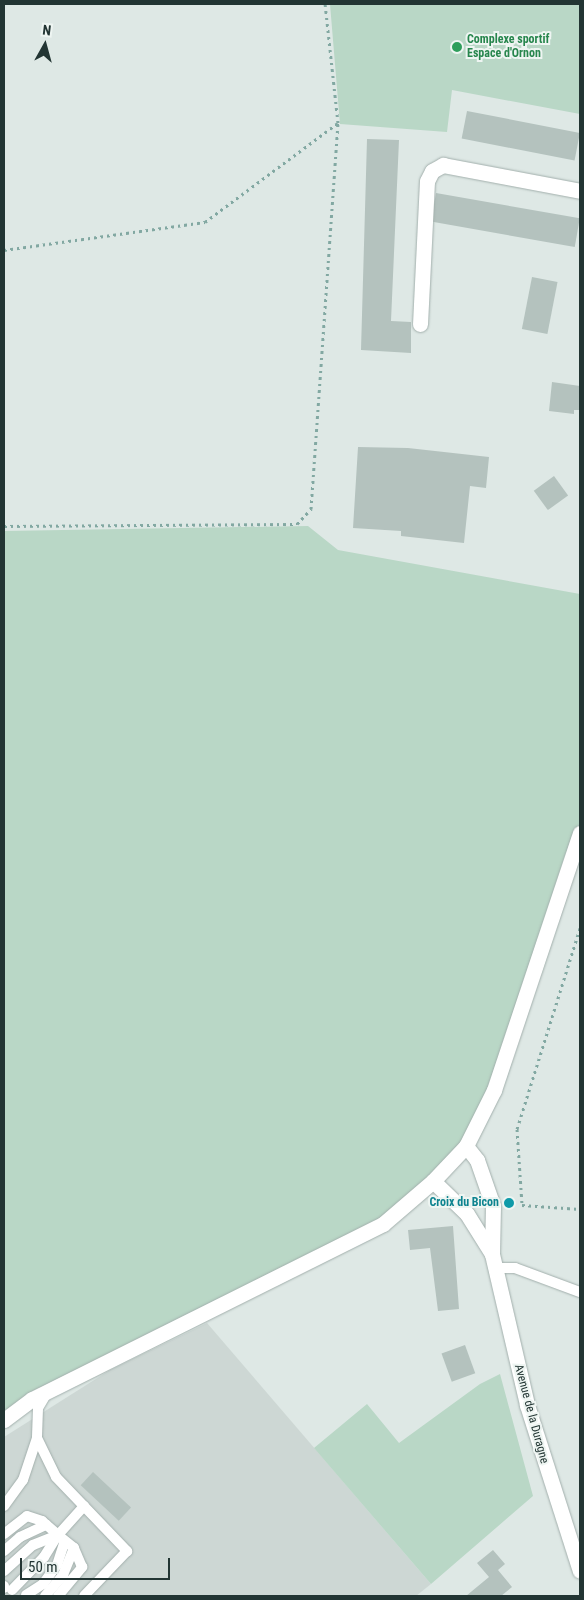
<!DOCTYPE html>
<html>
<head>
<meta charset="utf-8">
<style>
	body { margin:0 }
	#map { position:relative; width:584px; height:1600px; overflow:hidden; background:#dee8e5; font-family:"Roboto Condensed",sans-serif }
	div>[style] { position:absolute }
	.built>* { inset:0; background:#cdd7d4 }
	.green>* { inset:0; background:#b9d7c6 }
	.building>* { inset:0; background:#b4c2be; transform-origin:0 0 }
	.path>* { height:3px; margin-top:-1.5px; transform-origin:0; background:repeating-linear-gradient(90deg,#82a8a2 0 2.5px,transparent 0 6.5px) }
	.roads { filter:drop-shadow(0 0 1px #a2afac) drop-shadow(0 0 1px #a2afac) }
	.lane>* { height:10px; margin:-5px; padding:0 5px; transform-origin:5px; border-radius:5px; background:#fff }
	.street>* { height:15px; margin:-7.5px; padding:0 7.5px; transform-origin:7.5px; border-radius:7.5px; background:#fff }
	.secondary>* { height:15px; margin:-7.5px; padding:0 7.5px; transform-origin:7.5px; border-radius:7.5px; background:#fff }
	.dots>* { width:14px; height:14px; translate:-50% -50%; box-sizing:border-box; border:2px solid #eef5f2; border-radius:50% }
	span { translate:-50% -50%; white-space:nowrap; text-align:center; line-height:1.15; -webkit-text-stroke:4px #eef5f2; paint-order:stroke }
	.leisure-label { font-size:12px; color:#27864d; font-weight:700 }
	.left { translate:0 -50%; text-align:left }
	.culture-label { font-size:12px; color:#0d838f; font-weight:700 }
	.right { translate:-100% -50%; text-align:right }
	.street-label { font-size:12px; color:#223533 }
	.frame { position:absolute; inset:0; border:5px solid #223533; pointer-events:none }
	.north { position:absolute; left:20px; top:20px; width:50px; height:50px; -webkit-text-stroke:4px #eef5f2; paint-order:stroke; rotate:7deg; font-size:14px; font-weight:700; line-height:20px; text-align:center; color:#223533 }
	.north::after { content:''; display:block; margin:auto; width:18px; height:22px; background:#223533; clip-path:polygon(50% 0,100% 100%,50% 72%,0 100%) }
	.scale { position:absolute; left:20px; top:1558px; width:150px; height:22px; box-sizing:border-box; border:2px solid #223533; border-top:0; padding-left:6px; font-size:15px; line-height:18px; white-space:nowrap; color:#223533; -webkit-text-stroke:4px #eef5f2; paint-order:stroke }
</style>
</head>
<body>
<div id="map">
	<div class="built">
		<i style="clip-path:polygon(207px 1323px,431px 1584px,416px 1596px,4px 1596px,4px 1437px,110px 1370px)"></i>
	</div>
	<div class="green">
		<i style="clip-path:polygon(330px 4px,580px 4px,580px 114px,452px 90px,447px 132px,340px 124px)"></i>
		<i style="clip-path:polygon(308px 526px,338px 550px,580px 594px,580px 833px,477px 1126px,383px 1224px,4px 1420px,4px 531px)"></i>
		<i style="clip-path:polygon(500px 1374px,533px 1496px,431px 1584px,314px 1448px,367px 1404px,399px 1443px,480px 1384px)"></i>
	</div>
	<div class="building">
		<i style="left:467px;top:111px;width:115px;height:28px;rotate:11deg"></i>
		<i style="clip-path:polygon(367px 139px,399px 140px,391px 321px,411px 322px,411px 353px,361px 350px)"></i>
		<i style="left:436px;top:193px;width:146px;height:29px;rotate:10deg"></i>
		<i style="left:532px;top:277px;width:26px;height:53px;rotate:11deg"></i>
		<i style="clip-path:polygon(552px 382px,580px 386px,580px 410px,574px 410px,574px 414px,549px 411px)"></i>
		<i style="clip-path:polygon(358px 447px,408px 448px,489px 457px,486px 488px,470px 486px,464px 543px,401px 536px,401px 531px,353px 528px)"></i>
		<i style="left:554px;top:476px;width:24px;height:25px;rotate:54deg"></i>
		<i style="clip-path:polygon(453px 1226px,459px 1309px,438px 1311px,430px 1248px,410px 1250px,408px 1230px)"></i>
		<i style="left:465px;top:1345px;width:30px;height:25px;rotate:70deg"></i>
		<i style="left:93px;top:1472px;width:52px;height:18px;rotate:43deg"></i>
		<i style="clip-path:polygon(493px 1550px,505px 1564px,498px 1570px,512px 1587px,501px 1596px,466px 1596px,489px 1577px,477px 1563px)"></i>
	</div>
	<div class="path">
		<i style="left:4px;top:250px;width:203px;rotate:-7.9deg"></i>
		<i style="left:205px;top:222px;width:166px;rotate:-36.7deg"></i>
		<i style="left:4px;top:526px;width:293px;rotate:-0.4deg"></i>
		<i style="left:297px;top:524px;width:21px;rotate:-47deg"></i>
		<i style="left:311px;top:509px;width:387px;rotate:-86deg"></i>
		<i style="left:338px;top:123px;width:120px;rotate:-96.2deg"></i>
		<i style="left:580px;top:928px;width:211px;rotate:107.4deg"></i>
		<i style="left:517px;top:1129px;width:76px;rotate:86.2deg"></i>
		<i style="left:522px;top:1205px;width:58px;rotate:3.9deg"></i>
	</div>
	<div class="roads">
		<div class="lane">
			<i style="left:497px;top:1268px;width:18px"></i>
			<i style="left:515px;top:1268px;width:69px;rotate:20.3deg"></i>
			<i style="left:47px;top:1393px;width:17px;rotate:121deg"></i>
			<i style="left:38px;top:1408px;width:30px;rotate:92deg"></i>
			<i style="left:37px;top:1438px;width:43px;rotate:64deg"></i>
			<i style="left:56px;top:1477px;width:103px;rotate:46.2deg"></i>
			<i style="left:127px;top:1551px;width:62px;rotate:133.7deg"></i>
			<i style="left:4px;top:1506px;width:32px;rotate:-54deg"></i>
			<i style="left:23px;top:1480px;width:44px;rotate:-71.6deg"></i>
			<i style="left:4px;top:1534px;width:29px;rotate:-38deg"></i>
			<i style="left:27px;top:1516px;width:16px;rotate:18deg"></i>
			<i style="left:42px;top:1521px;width:21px;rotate:41deg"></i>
			<i style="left:58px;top:1535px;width:39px;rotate:-48deg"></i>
			<i style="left:4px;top:1551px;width:21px;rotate:-41deg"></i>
			<i style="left:20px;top:1537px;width:29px;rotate:-25deg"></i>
			<i style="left:4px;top:1571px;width:39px;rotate:-42deg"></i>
			<i style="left:33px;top:1545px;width:27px;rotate:-22deg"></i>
			<i style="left:4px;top:1586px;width:2px;rotate:90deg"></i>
			<i style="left:12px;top:1590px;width:46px;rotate:-45.9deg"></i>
			<i style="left:44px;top:1557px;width:26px;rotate:-58deg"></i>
			<i style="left:26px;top:1595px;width:20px;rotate:-33deg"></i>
			<i style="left:43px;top:1584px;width:24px;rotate:-54deg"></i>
			<i style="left:57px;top:1565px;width:25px;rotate:-72deg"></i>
			<i style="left:45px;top:1596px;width:28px;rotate:-49deg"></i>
			<i style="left:63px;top:1575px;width:29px;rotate:-68deg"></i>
			<i style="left:58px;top:1596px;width:38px;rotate:-50deg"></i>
			<i style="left:82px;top:1567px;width:21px;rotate:-113deg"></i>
			<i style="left:74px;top:1548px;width:21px;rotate:-141deg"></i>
		</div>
		<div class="street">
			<i style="left:420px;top:324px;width:143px;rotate:-87.2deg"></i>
			<i style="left:427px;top:181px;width:11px;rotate:-63deg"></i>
			<i style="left:432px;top:171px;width:13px;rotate:-29deg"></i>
			<i style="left:443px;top:165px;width:139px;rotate:10.7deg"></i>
		</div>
		<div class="secondary">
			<i style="left:466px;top:1146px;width:18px;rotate:52deg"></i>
			<i style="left:477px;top:1160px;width:49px;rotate:70.8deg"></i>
			<i style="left:493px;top:1206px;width:48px;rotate:91.2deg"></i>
			<i style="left:433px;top:1181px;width:47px;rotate:44.1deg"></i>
			<i style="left:467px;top:1214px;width:47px;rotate:58deg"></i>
			<i style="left:492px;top:1254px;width:155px;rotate:76.9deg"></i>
			<i style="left:527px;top:1405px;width:174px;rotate:72.3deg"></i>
			<i style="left:4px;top:1420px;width:35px;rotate:-37deg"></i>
			<i style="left:32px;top:1399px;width:392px;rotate:-26.5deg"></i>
			<i style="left:383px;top:1224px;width:66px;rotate:-40.7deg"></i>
			<i style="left:433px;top:1181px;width:48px;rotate:-46.7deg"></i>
			<i style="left:466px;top:1146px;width:63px;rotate:-63.4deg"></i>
			<i style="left:494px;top:1090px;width:271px;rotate:-71.5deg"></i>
		</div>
	</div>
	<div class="dots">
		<i style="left:457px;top:47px;background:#2e9e5b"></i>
		<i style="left:509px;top:1203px;background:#0f9aa8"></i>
	</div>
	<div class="leisure-label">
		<span class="left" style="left:467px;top:47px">Complexe sportif<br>Espace d'Ornon</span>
	</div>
	<div class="culture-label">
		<span class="right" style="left:499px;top:1203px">Croix du Bicon</span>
	</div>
	<div class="street-label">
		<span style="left:531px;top:1414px;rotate:75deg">Avenue de la Duragne</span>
	</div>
	<div class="frame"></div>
	<div class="north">N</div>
	<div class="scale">50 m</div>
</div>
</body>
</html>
